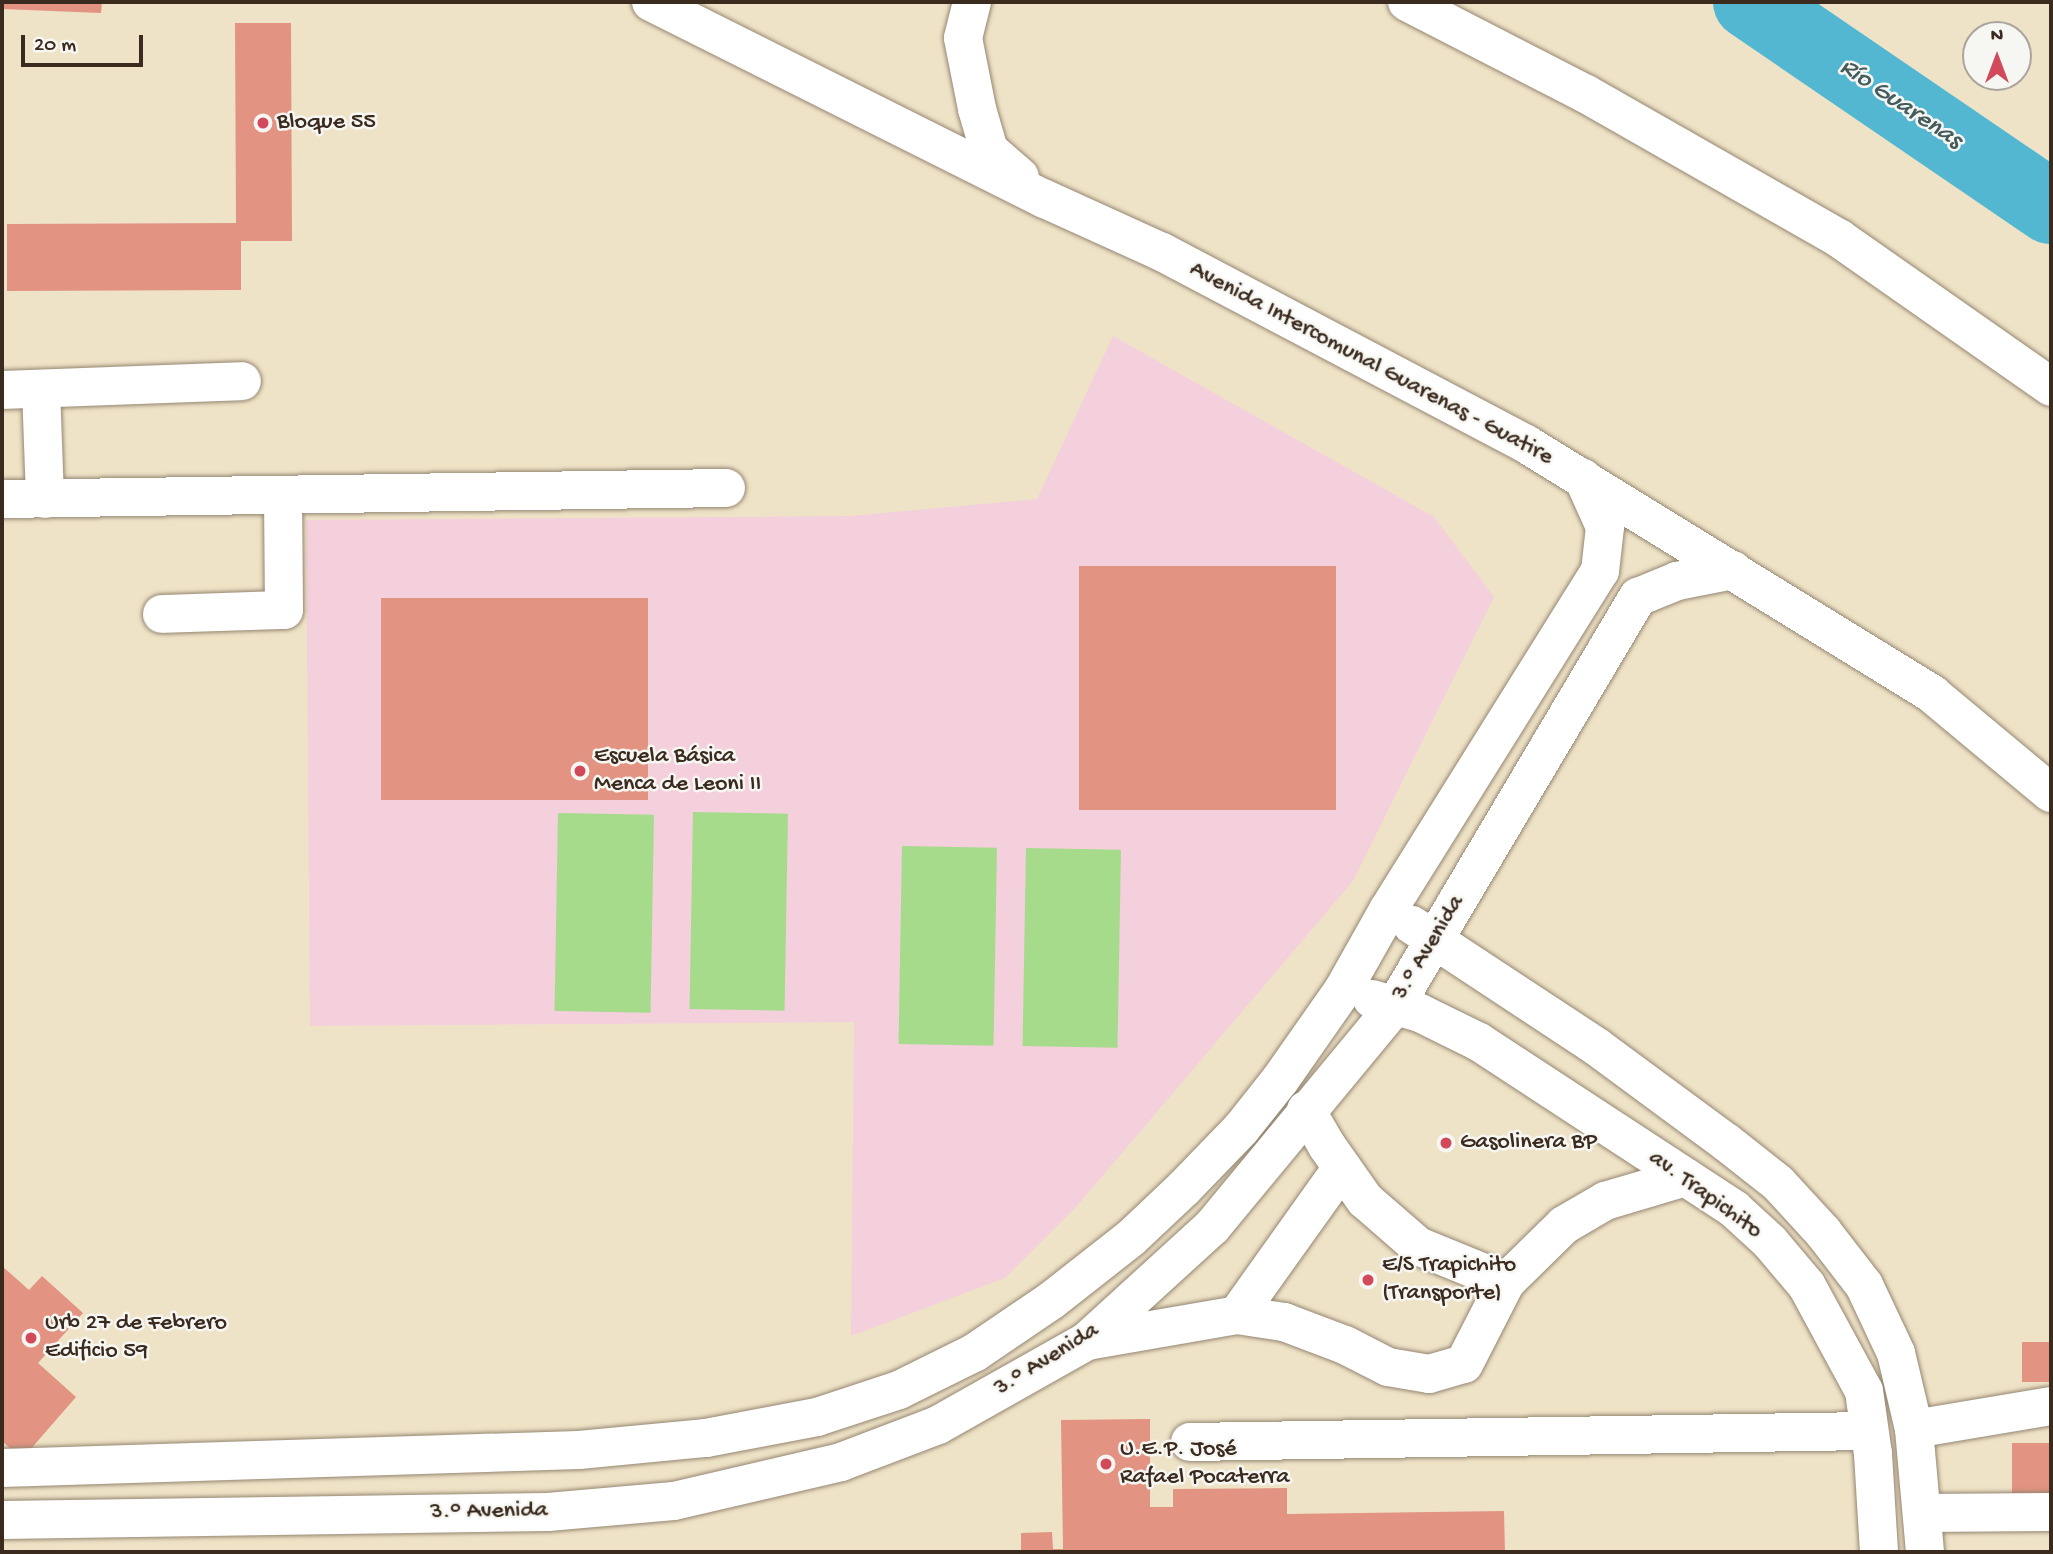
<!DOCTYPE html>
<html>
<head>
<meta charset="utf-8">
<style>
	body { margin:0 }
	#map { position:relative; width:2053px; height:1554px; overflow:hidden; background:#efe3c7; font-family:"Gochi Hand",sans-serif }
	div>[style] { position:absolute }
	.built>* { inset:0; background:#f4cfdc }
	.green>* { inset:0; background:#a6db8c; transform-origin:0 0 }
	.river>* { height:74px; margin:-37px; padding:0 37px; transform-origin:37px; border-radius:37px; background:#53b7d2 }
	.building>* { inset:0; background:#e29382; transform-origin:0 0 }
	.roads { filter:drop-shadow(0 0 2px #958672) drop-shadow(0 0 2px #958672) }
	.minor>* { height:38px; margin:-19px; padding:0 19px; transform-origin:19px; border-radius:19px; background:#fff }
	.major>* { height:38px; margin:-19px; padding:0 19px; transform-origin:19px; border-radius:19px; background:#fff }
	.dots>* { width:19px; height:19px; translate:-50% -50%; box-sizing:border-box; border:4px solid #f6f6f2; border-radius:50% }
	span { translate:-50% -50%; white-space:nowrap; text-align:center; line-height:1.15; -webkit-text-stroke:5px #f6f6f2; paint-order:stroke }
	.poi-label { font-size:24px; color:#3b2a1e }
	.left { translate:0 -50%; text-align:left }
	.street-label { font-size:24px; color:#3b2a1e }
	.water-label { font-size:26px; color:#435b5d; font-style:italic }
	.frame { position:absolute; inset:0; border:4px solid #3b2a1e; pointer-events:none }
	.north { position:absolute; left:1962px; top:21px; width:70px; height:70px; box-sizing:border-box; background:#f6f6f2; border:2px solid #aba49d; border-radius:50%; rotate:0deg; font-size:19px; font-weight:700; line-height:28px; text-align:center; color:#3b2a1e }
	.north::after { content:''; display:block; margin:auto; width:24px; height:32px; background:#d1495b; clip-path:polygon(50% 0,100% 100%,50% 72%,0 100%) }
	.scale { position:absolute; left:21px; top:35px; width:122px; height:32px; box-sizing:border-box; border:4px solid #3b2a1e; border-top:0; padding-left:9px; font-size:21px; line-height:24px; white-space:nowrap; color:#3b2a1e; -webkit-text-stroke:5px #f6f6f2; paint-order:stroke }
</style>
</head>
<body>
<div id="map">
	<div class="built">
		<i style="clip-path:polygon(1113px 336px,1434px 517px,1494px 597px,1353px 881px,1077px 1206px,1005px 1278px,851px 1336px,854px 1022px,310px 1026px,306px 520px,851px 516px,1037px 499px)"></i>
	</div>
	<div class="green">
		<i style="left:693px;top:812px;width:95px;height:197px;rotate:1deg"></i>
		<i style="left:558px;top:813px;width:96px;height:198px;rotate:1deg"></i>
		<i style="left:902px;top:846px;width:95px;height:198px;rotate:1deg"></i>
		<i style="left:1026px;top:848px;width:95px;height:198px;rotate:1deg"></i>
	</div>
	<div class="river">
		<i style="left:1750px;top:2px;width:364px;rotate:34.3deg"></i>
	</div>
	<div class="building">
		<i style="clip-path:polygon(2px 2px,102px 2px,101px 13px,2px 9px)"></i>
		<i style="clip-path:polygon(235px 23px,291px 23px,292px 241px,241px 241px,241px 290px,7px 291px,7px 224px,236px 223px)"></i>
		<i style="left:1079px;top:566px;width:257px;height:244px"></i>
		<i style="left:381px;top:598px;width:267px;height:202px"></i>
		<i style="clip-path:polygon(2px 1266px,29px 1290px,42px 1276px,83px 1313px,38px 1363px,76px 1397px,22px 1459px,2px 1441px)"></i>
		<i style="left:2051px;top:1342px;width:40px;height:29px;rotate:90deg"></i>
		<i style="clip-path:polygon(1150px 1419px,1150px 1507px,1173px 1507px,1173px 1489px,1287px 1488px,1287px 1514px,1504px 1511px,1505px 1552px,1021px 1552px,1021px 1533px,1052px 1532px,1053px 1549px,1063px 1549px,1061px 1420px)"></i>
		<i style="left:2051px;top:1443px;width:61px;height:39px;rotate:90deg"></i>
	</div>
	<div class="roads">
		<div class="minor">
			<i style="left:41px;top:389px;width:110px;rotate:87.9deg"></i>
			<i style="left:2px;top:390px;width:240px;rotate:-2.1deg"></i>
			<i style="left:2px;top:499px;width:724px;rotate:-0.87deg"></i>
			<i style="left:162px;top:614px;width:122px;rotate:-1.9deg"></i>
			<i style="left:284px;top:610px;width:115px;rotate:-90.5deg"></i>
			<i style="left:1412px;top:925px;width:222px;rotate:33.4deg"></i>
			<i style="left:1597px;top:1047px;width:160px;rotate:36.4deg"></i>
			<i style="left:1726px;top:1142px;width:66px;rotate:38.3deg"></i>
			<i style="left:1778px;top:1183px;width:67px;rotate:47.4deg"></i>
			<i style="left:1823px;top:1232px;width:67px;rotate:52.3deg"></i>
			<i style="left:1864px;top:1285px;width:75px;rotate:64.8deg"></i>
			<i style="left:1896px;top:1353px;width:78px;rotate:76.7deg"></i>
			<i style="left:1914px;top:1429px;width:123px;rotate:84.9deg"></i>
			<i style="left:1372px;top:999px;width:50px;rotate:16.3deg"></i>
			<i style="left:1420px;top:1013px;width:66px;rotate:26.2deg"></i>
			<i style="left:1479px;top:1042px;width:305px;rotate:33.2deg"></i>
			<i style="left:1734px;top:1209px;width:49px;rotate:42.5deg"></i>
			<i style="left:1770px;top:1242px;width:57px;rotate:49.9deg"></i>
			<i style="left:1807px;top:1286px;width:119px;rotate:61.5deg"></i>
			<i style="left:1864px;top:1391px;width:64px;rotate:81.9deg"></i>
			<i style="left:1873px;top:1454px;width:98px;rotate:86.5deg"></i>
			<i style="left:1306px;top:1110px;width:42px;rotate:59.7deg"></i>
			<i style="left:1327px;top:1146px;width:66px;rotate:54.9deg"></i>
			<i style="left:1365px;top:1200px;width:70px;rotate:41deg"></i>
			<i style="left:1418px;top:1246px;width:95px;rotate:22.2deg"></i>
			<i style="left:1237px;top:1315px;width:181px;rotate:-54.5deg"></i>
			<i style="left:1087px;top:1341px;width:152px;rotate:-9.8deg"></i>
			<i style="left:1237px;top:1315px;width:48px;rotate:8.5deg"></i>
			<i style="left:1284px;top:1322px;width:65px;rotate:20.7deg"></i>
			<i style="left:1345px;top:1345px;width:48px;rotate:27.1deg"></i>
			<i style="left:1388px;top:1367px;width:42px;rotate:9.7deg"></i>
			<i style="left:1429px;top:1374px;width:36px;rotate:-16deg"></i>
			<i style="left:1464px;top:1364px;width:92px;rotate:-62.9deg"></i>
			<i style="left:1506px;top:1282px;width:81px;rotate:-44.5deg"></i>
			<i style="left:1564px;top:1225px;width:48px;rotate:-30.3deg"></i>
			<i style="left:1605px;top:1201px;width:84px;rotate:-16.5deg"></i>
			<i style="left:1914px;top:1429px;width:139px;rotate:-9.5deg"></i>
			<i style="left:1190px;top:1442px;width:679px;rotate:-0.93deg"></i>
			<i style="left:2px;top:1468px;width:577px;rotate:-1.79deg"></i>
			<i style="left:579px;top:1450px;width:128px;rotate:-5.4deg"></i>
			<i style="left:706px;top:1438px;width:113px;rotate:-10.7deg"></i>
			<i style="left:817px;top:1417px;width:86px;rotate:-18.2deg"></i>
			<i style="left:899px;top:1390px;width:84px;rotate:-26.3deg"></i>
			<i style="left:974px;top:1353px;width:94px;rotate:-34.2deg"></i>
			<i style="left:1052px;top:1300px;width:100px;rotate:-38.1deg"></i>
			<i style="left:1131px;top:1238px;width:73px;rotate:-43.3deg"></i>
			<i style="left:1184px;top:1188px;width:82px;rotate:-46deg"></i>
			<i style="left:1241px;top:1129px;width:63px;rotate:-51.5deg"></i>
			<i style="left:1280px;top:1080px;width:110px;rotate:-55deg"></i>
			<i style="left:1343px;top:990px;width:92px;rotate:-60.6deg"></i>
			<i style="left:1388px;top:910px;width:400px;rotate:-58deg"></i>
			<i style="left:1600px;top:571px;width:44px;rotate:-83.5deg"></i>
			<i style="left:1605px;top:527px;width:54px;rotate:-114.2deg"></i>
			<i style="left:1922px;top:1513px;width:129px;rotate:-0.4deg"></i>
			<i style="left:2px;top:1520px;width:546px;rotate:-0.84deg"></i>
			<i style="left:548px;top:1512px;width:126px;rotate:-5deg"></i>
			<i style="left:674px;top:1501px;width:171px;rotate:-13.1deg"></i>
			<i style="left:841px;top:1462px;width:104px;rotate:-20.9deg"></i>
			<i style="left:938px;top:1425px;width:171px;rotate:-29.4deg"></i>
			<i style="left:1087px;top:1341px;width:169px;rotate:-42.4deg"></i>
			<i style="left:1212px;top:1227px;width:287px;rotate:-50.4deg"></i>
			<i style="left:1395px;top:1006px;width:476px;rotate:-59.3deg"></i>
			<i style="left:1638px;top:597px;width:42px;rotate:-22.3deg"></i>
			<i style="left:1677px;top:581px;width:57px;rotate:-11.1deg"></i>
		</div>
		<div class="major">
			<i style="left:651px;top:2px;width:441px;rotate:26.6deg"></i>
			<i style="left:1045px;top:199px;width:128px;rotate:24.4deg"></i>
			<i style="left:1162px;top:252px;width:412px;rotate:27.8deg"></i>
			<i style="left:1526px;top:444px;width:477px;rotate:31.6deg"></i>
			<i style="left:1932px;top:694px;width:155px;rotate:39.8deg"></i>
			<i style="left:972px;top:2px;width:37px;rotate:104deg"></i>
			<i style="left:963px;top:38px;width:72px;rotate:78.8deg"></i>
			<i style="left:977px;top:109px;width:43px;rotate:73.7deg"></i>
			<i style="left:989px;top:150px;width:41px;rotate:41.1deg"></i>
			<i style="left:1407px;top:2px;width:201px;rotate:27.2deg"></i>
			<i style="left:1586px;top:94px;width:292px;rotate:29.7deg"></i>
			<i style="left:1840px;top:239px;width:258px;rotate:35deg"></i>
		</div>
	</div>
	<div class="dots">
		<i style="left:263px;top:123px;background:#d1495b"></i>
		<i style="left:580px;top:771px;background:#d1495b"></i>
		<i style="left:1446px;top:1143px;background:#d1495b"></i>
		<i style="left:1368px;top:1280px;background:#d1495b"></i>
		<i style="left:31px;top:1338px;background:#d1495b"></i>
		<i style="left:1106px;top:1464px;background:#d1495b"></i>
	</div>
	<div class="poi-label">
		<span class="left" style="left:277px;top:123px">Bloque 55</span>
		<span class="left" style="left:594px;top:771px">Escuela Básica<br>Menca de Leoni II</span>
		<span class="left" style="left:1460px;top:1143px">Gasolinera BP</span>
		<span class="left" style="left:1382px;top:1280px">E/S Trapichito<br>(Transporte)</span>
		<span class="left" style="left:45px;top:1338px">Urb 27 de Febrero<br>Edificio 59</span>
		<span class="left" style="left:1120px;top:1464px">U.E.P. José<br>Rafael Pocaterra</span>
	</div>
	<div class="street-label">
		<span style="left:1371px;top:364px;rotate:28deg">Avenida Intercomunal Guarenas - Guatire</span>
		<span style="left:1429px;top:948px;rotate:-59deg">3.° Avenida</span>
		<span style="left:1705px;top:1195px;rotate:36deg">av. Trapichito</span>
		<span style="left:1047px;top:1360px;rotate:-32deg">3.° Avenida</span>
		<span style="left:489px;top:1512px;rotate:-1deg">3.° Avenida</span>
	</div>
	<div class="water-label">
		<span style="left:1900px;top:105px;rotate:34deg">Río Guarenas</span>
	</div>
	<div class="frame"></div>
	<div class="north">N</div>
	<div class="scale">20 m</div>
</div>
</body>
</html>
